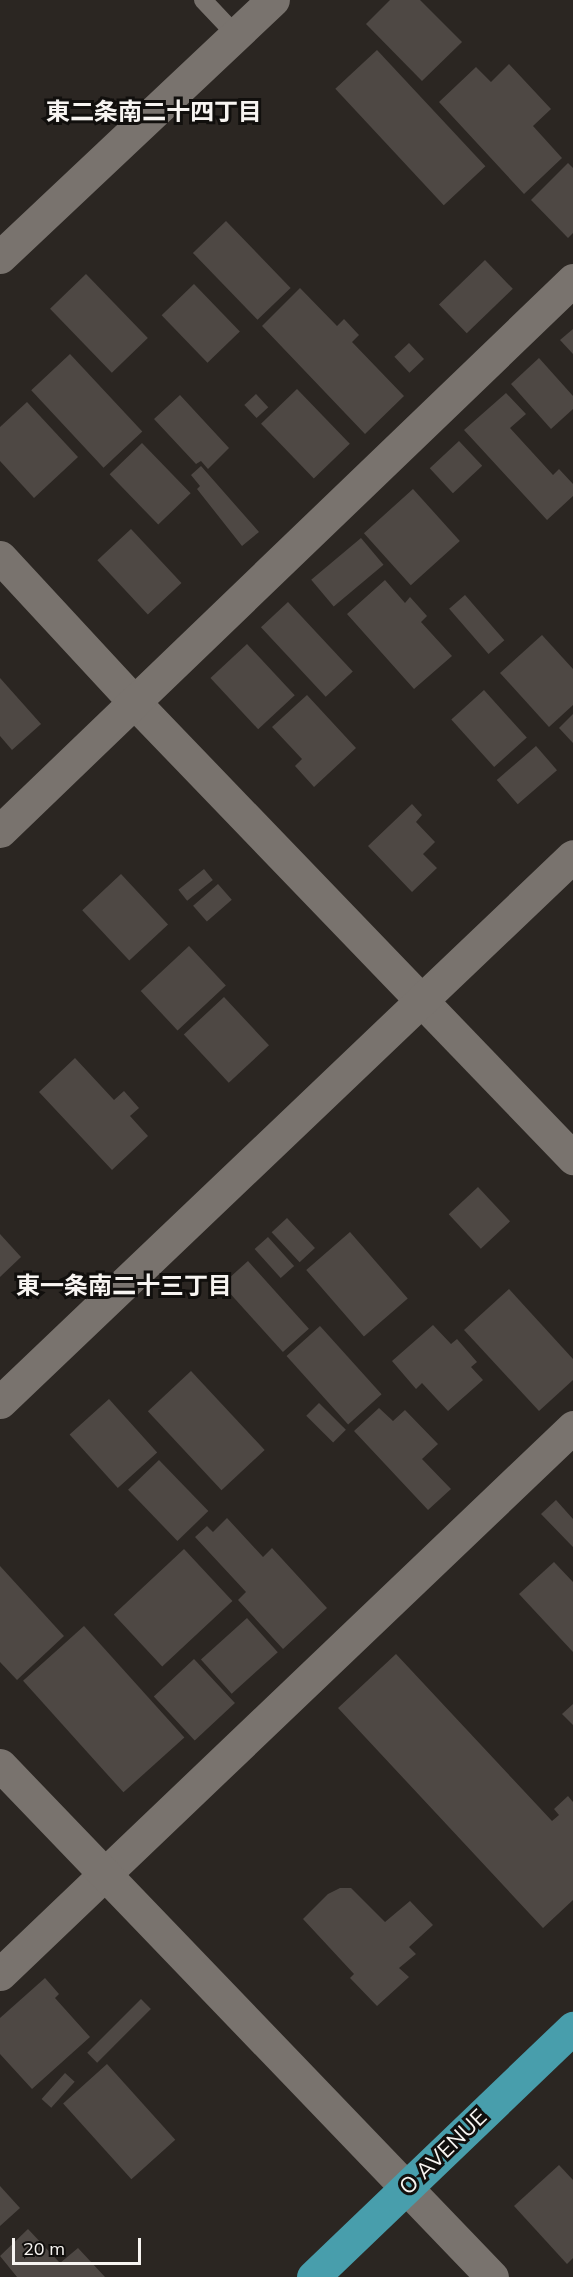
<!DOCTYPE html>
<html>
<head>
<meta charset="utf-8">
<style>
	body { margin:0 }
	#map { position:relative; width:573px; height:2277px; overflow:hidden; background:#2b2622; font-family:Mulish,"Noto Sans JP",sans-serif }
	div>[style] { position:absolute }
	.building>* { inset:0; background:#4e4844; transform-origin:0 0 }
	.service>* { height:18px; margin:-9px; padding:0 9px; transform-origin:9px; border-radius:9px; background:#79736e }
	.minor>* { height:33px; margin:-16.5px; padding:0 16.5px; transform-origin:16.5px; border-radius:16.5px; background:#79736e }
	.tertiary>* { height:33px; margin:-16.5px; padding:0 16.5px; transform-origin:16.5px; border-radius:16.5px; background:#79736e }
	.trunk>* { height:33px; margin:-16.5px; padding:0 16.5px; transform-origin:16.5px; border-radius:16.5px; background:#489eac }
	span { translate:-50% -50%; white-space:nowrap; text-align:center; line-height:1.15; -webkit-text-stroke:6px #110f0d; paint-order:stroke }
	.street-label { font-size:22px; color:#f7f4f1 }
	.neighbourhood-label { font-size:24px; color:#f7f4f1; font-weight:700 }
	.scale { position:absolute; left:12px; top:2238px; width:129px; height:27px; box-sizing:border-box; border:3px solid #f7f4f1; border-top:0; padding-left:8px; font-size:18px; line-height:21px; white-space:nowrap; color:#f7f4f1; -webkit-text-stroke:4px #110f0d; paint-order:stroke }
</style>
</head>
<body>
<div id="map">
	<div class="building">
		<i style="clip-path:polygon(390px 0,420px 0,462px 42px,422px 81px,366px 24px)"></i>
		<i style="left:377px;top:50px;width:159px;height:57px;rotate:47deg"></i>
		<i style="clip-path:polygon(509px 64px,551px 109px,533px 126px,562px 158px,524px 194px,439px 102px,476px 67px,491px 82px)"></i>
		<i style="clip-path:polygon(568px 163px,573px 168px,573px 233px,568px 238px,531px 200px)"></i>
		<i style="left:226px;top:221px;width:93px;height:46px;rotate:46deg"></i>
		<i style="left:485px;top:260px;width:40px;height:64px;rotate:46deg"></i>
		<i style="left:86px;top:274px;width:89px;height:50px;rotate:46deg"></i>
		<i style="left:194px;top:284px;width:66px;height:45px;rotate:46deg"></i>
		<i style="clip-path:polygon(300px 288px,337px 326px,344px 319px,359px 335px,352px 342px,404px 396px,365px 434px,262px 326px)"></i>
		<i style="clip-path:polygon(573px 329px,573px 354px,560px 340px)"></i>
		<i style="left:409px;top:343px;width:22px;height:20px;rotate:47deg"></i>
		<i style="left:70px;top:354px;width:106px;height:53px;rotate:47deg"></i>
		<i style="clip-path:polygon(539px 358px,573px 396px,573px 409px,551px 429px,511px 384px)"></i>
		<i style="left:297px;top:389px;width:76px;height:50px;rotate:46deg"></i>
		<i style="clip-path:polygon(506px 393px,526px 414px,510px 428px,553px 475px,559px 469px,573px 484px,573px 496px,547px 520px,464px 430px)"></i>
		<i style="left:256px;top:394px;width:18px;height:16px;rotate:47deg"></i>
		<i style="clip-path:polygon(180px 395px,229px 448px,208px 469px,201px 461px,196px 464px,154px 419px)"></i>
		<i style="clip-path:polygon(27px 402px,78px 457px,34px 498px,0 461px,0 427px)"></i>
		<i style="left:459px;top:441px;width:34px;height:40px;rotate:47deg"></i>
		<i style="left:142px;top:443px;width:70px;height:45px;rotate:46deg"></i>
		<i style="clip-path:polygon(201px 466px,259px 532px,242px 546px,197px 489px,200px 486px,191px 475px)"></i>
		<i style="left:413px;top:489px;width:70px;height:66px;rotate:48deg"></i>
		<i style="left:131px;top:529px;width:74px;height:46px;rotate:47deg"></i>
		<i style="left:361px;top:538px;width:35px;height:65px;rotate:50deg"></i>
		<i style="clip-path:polygon(385px 580px,405px 603px,410px 597px,427px 616px,421px 622px,452px 656px,414px 689px,347px 614px)"></i>
		<i style="left:465px;top:595px;width:60px;height:21px;rotate:49deg"></i>
		<i style="left:288px;top:602px;width:95px;height:37px;rotate:47deg"></i>
		<i style="clip-path:polygon(542px 635px,573px 669px,573px 705px,549px 727px,500px 673px)"></i>
		<i style="left:247px;top:644px;width:70px;height:50px;rotate:47deg"></i>
		<i style="clip-path:polygon(0 678px,41px 724px,12px 750px,0 736px)"></i>
		<i style="left:484px;top:690px;width:64px;height:44px;rotate:48deg"></i>
		<i style="clip-path:polygon(307px 695px,356px 748px,314px 787px,295px 766px,302px 759px,272px 727px)"></i>
		<i style="clip-path:polygon(573px 714px,573px 743px,559px 728px)"></i>
		<i style="left:536px;top:746px;width:32px;height:52px;rotate:49deg"></i>
		<i style="clip-path:polygon(412px 804px,422px 815px,416px 822px,435px 842px,423px 854px,437px 868px,412px 892px,368px 846px)"></i>
		<i style="left:204px;top:869px;width:14px;height:33px;rotate:51deg"></i>
		<i style="left:121px;top:874px;width:69px;height:53px;rotate:47deg"></i>
		<i style="left:218px;top:884px;width:21px;height:33px;rotate:49deg"></i>
		<i style="left:189px;top:946px;width:54px;height:66px;rotate:47deg"></i>
		<i style="left:224px;top:997px;width:66px;height:55px;rotate:47deg"></i>
		<i style="clip-path:polygon(75px 1058px,114px 1100px,124px 1091px,139px 1108px,130px 1116px,148px 1136px,112px 1170px,39px 1092px)"></i>
		<i style="left:478px;top:1187px;width:47px;height:40px;rotate:47deg"></i>
		<i style="left:287px;top:1218px;width:41px;height:21px;rotate:47deg"></i>
		<i style="left:350px;top:1232px;width:88px;height:58px;rotate:49deg"></i>
		<i style="clip-path:polygon(0 1234px,21px 1257px,0 1277px)"></i>
		<i style="left:268px;top:1237px;width:39px;height:18px;rotate:48deg"></i>
		<i style="left:248px;top:1261px;width:91px;height:35px;rotate:48deg"></i>
		<i style="clip-path:polygon(509px 1289px,573px 1359px,573px 1380px,539px 1411px,464px 1330px)"></i>
		<i style="clip-path:polygon(433px 1325px,451px 1344px,457px 1339px,477px 1362px,471px 1367px,483px 1380px,448px 1411px,422px 1383px,416px 1389px,392px 1361px)"></i>
		<i style="left:320px;top:1326px;width:92px;height:45px;rotate:48deg"></i>
		<i style="left:191px;top:1371px;width:108px;height:59px;rotate:47deg"></i>
		<i style="left:109px;top:1399px;width:72px;height:53px;rotate:48deg"></i>
		<i style="left:319px;top:1403px;width:38px;height:18px;rotate:45deg"></i>
		<i style="clip-path:polygon(379px 1408px,393px 1421px,405px 1410px,438px 1444px,422px 1459px,451px 1489px,428px 1510px,354px 1431px)"></i>
		<i style="left:159px;top:1460px;width:71px;height:43px;rotate:46deg"></i>
		<i style="clip-path:polygon(556px 1500px,573px 1519px,573px 1547px,541px 1514px)"></i>
		<i style="clip-path:polygon(227px 1518px,263px 1557px,272px 1548px,327px 1608px,283px 1649px,238px 1600px,246px 1592px,195px 1537px,207px 1526px,213px 1532px)"></i>
		<i style="left:184px;top:1549px;width:71px;height:96px;rotate:47deg"></i>
		<i style="clip-path:polygon(554px 1562px,573px 1582px,573px 1652px,519px 1594px)"></i>
		<i style="clip-path:polygon(0 1566px,64px 1636px,17px 1680px,0 1662px)"></i>
		<i style="left:247px;top:1618px;width:46px;height:62px;rotate:48deg"></i>
		<i style="left:84px;top:1626px;width:150px;height:82px;rotate:48deg"></i>
		<i style="clip-path:polygon(396px 1654px,552px 1821px,559px 1815px,554px 1809px,568px 1796px,573px 1802px,573px 1900px,543px 1928px,338px 1708px)"></i>
		<i style="left:194px;top:1659px;width:60px;height:55px;rotate:47deg"></i>
		<i style="clip-path:polygon(573px 1704px,573px 1725px,562px 1714px)"></i>
		<i style="clip-path:polygon(340px 1888px,351px 1888px,385px 1922px,410px 1901px,433px 1925px,409px 1947px,416px 1954px,399px 1968px,409px 1977px,377px 2006px,350px 1978px,354px 1974px,303px 1919px,328px 1894px)"></i>
		<i style="clip-path:polygon(45px 1978px,59px 1994px,55px 1998px,90px 2037px,32px 2089px,0 2054px,0 2018px)"></i>
		<i style="left:141px;top:1999px;width:14px;height:76px;rotate:45deg"></i>
		<i style="left:107px;top:2064px;width:102px;height:59px;rotate:48deg"></i>
		<i style="left:65px;top:2073px;width:13px;height:35px;rotate:42deg"></i>
		<i style="clip-path:polygon(559px 2165px,573px 2180px,573px 2258px,567px 2264px,514px 2206px)"></i>
		<i style="clip-path:polygon(0 2186px,20px 2208px,0 2226px)"></i>
		<i style="clip-path:polygon(28px 2229px,60px 2263px,78px 2248px,105px 2277px,17px 2277px,0 2256px)"></i>
	</div>
	<div class="service">
		<i style="left:203px;top:0;width:48px;rotate:46.7deg"></i>
	</div>
	<div class="minor">
		<i style="left:0;top:557px;width:199px;rotate:47.2deg"></i>
		<i style="left:135px;top:703px;width:632px;rotate:46.09deg"></i>
		<i style="left:0;top:831px;width:795px;rotate:-43.88deg"></i>
		<i style="left:0;top:1974px;width:792px;rotate:-43.67deg"></i>
	</div>
	<div class="tertiary">
		<i style="left:0;top:257px;width:375px;rotate:-43.3deg"></i>
		<i style="left:0;top:1402px;width:791px;rotate:-43.62deg"></i>
		<i style="left:0;top:1765px;width:710px;rotate:46.14deg"></i>
	</div>
	<div class="trunk">
		<i style="left:313px;top:2277px;width:360px;rotate:-43.8deg"></i>
	</div>
	<div class="street-label">
		<span style="left:443px;top:2152px;rotate:-44deg">O AVENUE</span>
	</div>
	<div class="neighbourhood-label">
		<span style="left:154px;top:112px">東二条南二十四丁目</span>
		<span style="left:124px;top:1286px">東一条南二十三丁目</span>
	</div>
	<div class="scale">20 m</div>
</div>
</body>
</html>
